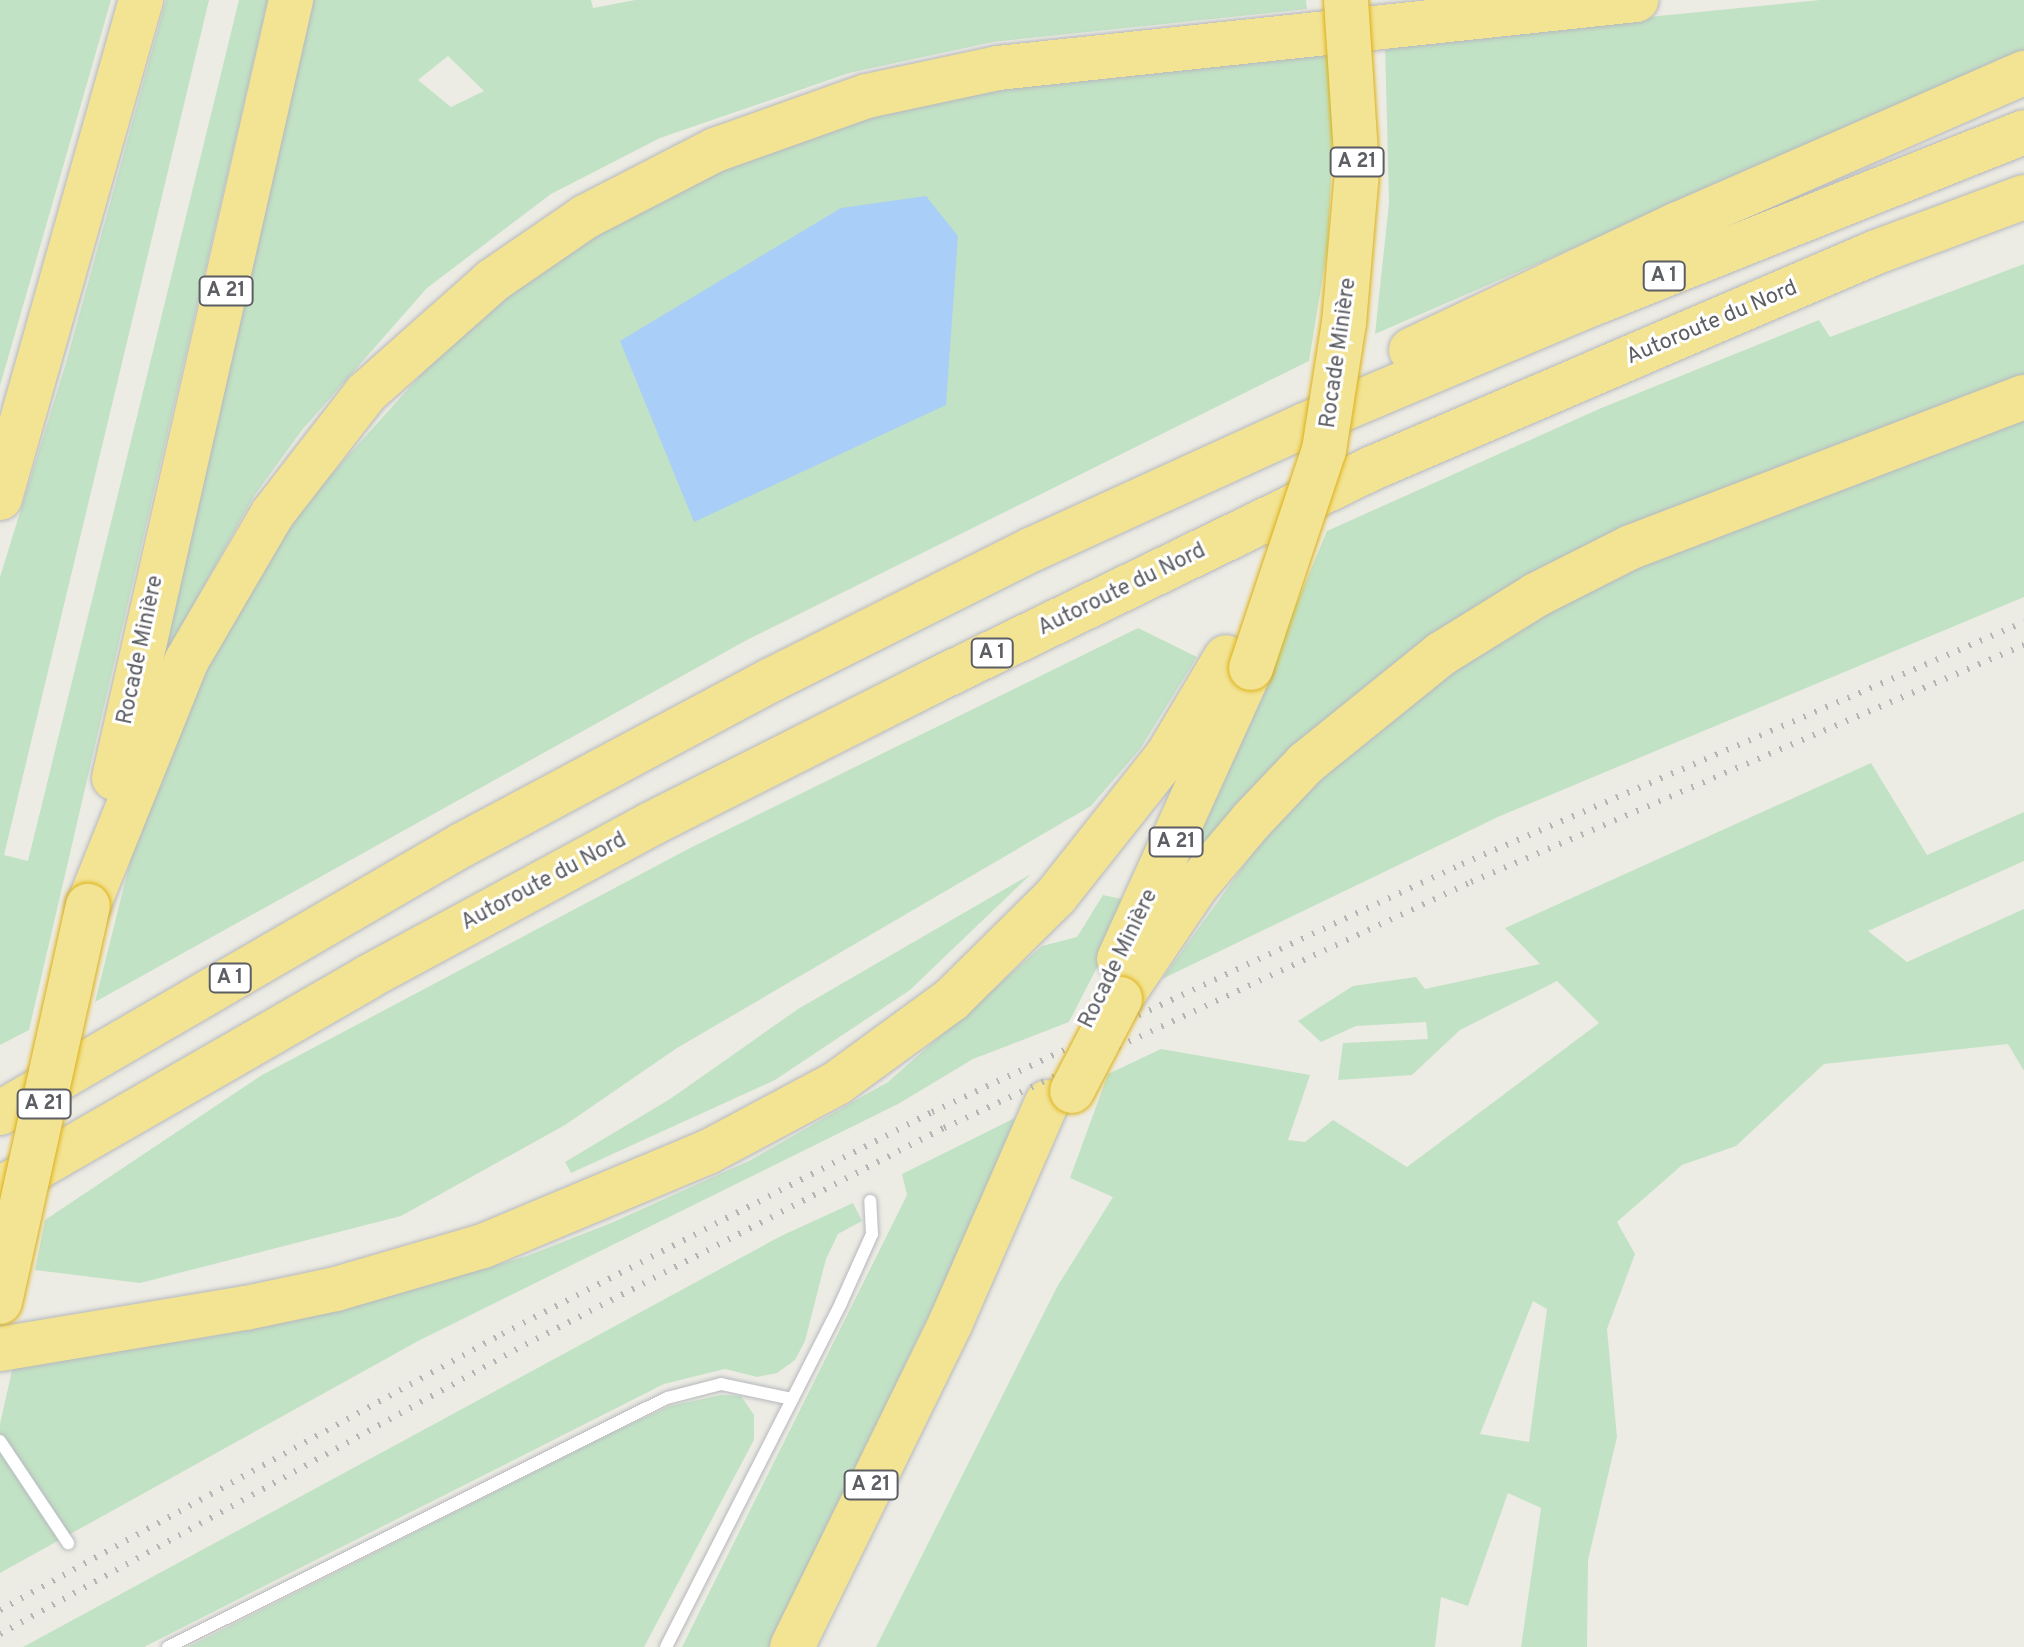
<!DOCTYPE html>
<html>
<head>
<meta charset="utf-8">
<style>
	body { margin:0 }
	#map { position:relative; width:2024px; height:1647px; overflow:hidden; background:#edece4; font-family:Overpass,sans-serif }
	div>[style] { position:absolute }
	.green>* { inset:0; background:#c2e2c5 }
	.water>* { inset:0; background:#a9cef7 }
	.roads { filter:drop-shadow(0 0 2px #b6b8bd) drop-shadow(0 0 2px #b6b8bd) }
	.lane>* { height:12px; margin:-6px; padding:0 6px; transform-origin:6px; border-radius:6px; background:#fff }
	.highway>* { height:44px; margin:-22px; padding:0 22px; transform-origin:22px; border-radius:22px; background:#f3e494 }
	.rail>* { height:6px; margin-top:-3px; transform-origin:0; background:repeating-linear-gradient(90deg,#b4b5b5 0 2px,transparent 0 12px) }
	.bridges { filter:drop-shadow(0 0 2px #ddb014) drop-shadow(0 0 2px #ddb014) }
	.highway-bridge>* { height:44px; margin:-22px; padding:0 22px; transform-origin:22px; border-radius:22px; background:#f3e494 }
	span { translate:-50% -50%; white-space:nowrap; text-align:center; line-height:1.15; -webkit-text-stroke:6px #fff; paint-order:stroke }
	.shield-label span { padding:2px 6px; background:#fff; border:2px solid; border-radius:6px; -webkit-text-stroke-width:0 }
	.shield-label { font-size:20px; color:#5c5e63; font-weight:700 }
	.street-label { font-size:22px; color:#5c5e63 }
</style>
</head>
<body>
<div id="map">
	<div class="green">
		<i style="clip-path:polygon(0 0,111px 0,0 386px)"></i>
		<i style="clip-path:polygon(166px 0,209px 0,4px 855px,28px 861px,239px 0,268px 0,29px 1030px,0 1045px,0 577px,66px 363px)"></i>
		<i style="clip-path:polygon(evenodd,303px 0,591px 0,593px 8px,635px 0,1306px 0,1307px 9px,993px 42px,849px 73px,660px 138px,551px 194px,427px 288px,302px 430px,254px 496px,167px 652px,151px 649px,303px 0,448px 56px,484px 91px,451px 107px,418px 80px,448px 56px)"></i>
		<i style="clip-path:polygon(1820px 0,2024px 0,2024px 53px,1375px 334px,1389px 203px,1385px 43px)"></i>
		<i style="clip-path:polygon(1328px 52px,1333px 131px,1328px 245px,1309px 361px,745px 641px,95px 1002px,150px 782px,191px 683px,299px 510px,438px 356px,510px 292px,614px 223px,726px 167px,873px 114px,1024px 83px)"></i>
		<i style="clip-path:polygon(2024px 264px,2024px 384px,1637px 531px,1187px 865px,1327px 531px,1599px 409px,1819px 320px,1830px 337px)"></i>
		<i style="clip-path:polygon(2024px 418px,2024px 597px,1500px 816px,1162px 979px,1273px 825px,1352px 747px,1446px 666px,1639px 562px)"></i>
		<i style="clip-path:polygon(1138px 628px,1197px 657px,1140px 749px,1091px 806px,677px 1048px,565px 1125px,401px 1216px,140px 1283px,35px 1270px,45px 1220px,262px 1075px,692px 847px)"></i>
		<i style="clip-path:polygon(evenodd,1871px 763px,1927px 855px,2024px 812px,2024px 861px,1868px 931px,1907px 962px,2024px 909px,2024px 1071px,2008px 1044px,1824px 1064px,1736px 1146px,1682px 1165px,1617px 1222px,1635px 1254px,1607px 1329px,1617px 1437px,1588px 1560px,1587px 1647px,1521px 1647px,1541px 1508px,1508px 1493px,1468px 1606px,1441px 1597px,1435px 1647px,876px 1647px,1057px 1287px,1113px 1197px,1070px 1178px,1108px 1074px,1161px 1049px,1310px 1075px,1288px 1140px,1305px 1142px,1333px 1120px,1407px 1167px,1599px 1023px,1557px 981px,1460px 1030px,1412px 1075px,1338px 1080px,1343px 1043px,1428px 1039px,1426px 1022px,1356px 1026px,1321px 1042px,1298px 1021px,1353px 986px,1416px 977px,1425px 989px,1540px 964px,1505px 928px,1871px 763px,1533px 1301px,1547px 1309px,1529px 1442px,1480px 1434px,1533px 1301px)"></i>
		<i style="clip-path:polygon(1031px 874px,910px 990px,775px 1080px,571px 1173px,565px 1162px,670px 1099px,798px 1009px)"></i>
		<i style="clip-path:polygon(1103px 895px,1131px 901px,1069px 1022px,973px 1059px,898px 1104px,420px 1340px,0 1573px,0 1424px,13px 1366px,208px 1337px,350px 1307px,527px 1256px,611px 1223px,749px 1161px,888px 1082px,1042px 946px,1077px 937px)"></i>
		<i style="clip-path:polygon(1027px 1112px,769px 1647px,682px 1647px,907px 1195px,902px 1174px)"></i>
		<i style="clip-path:polygon(853px 1203px,862px 1221px,838px 1234px,826px 1259px,805px 1341px,795px 1360px,777px 1373px,757px 1377px,725px 1369px,664px 1384px,144px 1647px,23px 1647px,781px 1236px)"></i>
		<i style="clip-path:polygon(721px 1395px,741px 1396px,754px 1415px,754px 1440px,644px 1647px,188px 1647px,618px 1430px,670px 1406px)"></i>
	</div>
	<div class="water">
		<i style="clip-path:polygon(926px 196px,958px 236px,946px 405px,694px 522px,620px 341px,841px 208px)"></i>
	</div>
	<div class="roads">
		<div class="lane">
			<i style="left:0;top:1441px;width:123px;rotate:56.3deg"></i>
			<i style="left:168px;top:1647px;width:558px;rotate:-26.52deg"></i>
			<i style="left:667px;top:1398px;width:56px;rotate:-14.5deg"></i>
			<i style="left:721px;top:1384px;width:73px;rotate:11.9deg"></i>
			<i style="left:666px;top:1647px;width:386px;rotate:-63deg"></i>
			<i style="left:841px;top:1303px;width:76px;rotate:-65.8deg"></i>
			<i style="left:872px;top:1234px;width:33px;rotate:-93deg"></i>
		</div>
		<div class="highway">
			<i style="left:1411px;top:350px;width:295px;rotate:-25.3deg"></i>
			<i style="left:1678px;top:224px;width:378px;rotate:-23.6deg"></i>
			<i style="left:0;top:498px;width:518px;rotate:-74.19deg"></i>
			<i style="left:114px;top:778px;width:798px;rotate:-77.18deg"></i>
			<i style="left:88px;top:906px;width:265px;rotate:-68.1deg"></i>
			<i style="left:187px;top:660px;width:170px;rotate:-59.7deg"></i>
			<i style="left:273px;top:513px;width:152px;rotate:-52.2deg"></i>
			<i style="left:366px;top:393px;width:169px;rotate:-41.6deg"></i>
			<i style="left:492px;top:281px;width:113px;rotate:-34.5deg"></i>
			<i style="left:585px;top:217px;width:146px;rotate:-27.3deg"></i>
			<i style="left:715px;top:150px;width:161px;rotate:-19.6deg"></i>
			<i style="left:867px;top:96px;width:134px;rotate:-12.1deg"></i>
			<i style="left:998px;top:68px;width:642px;rotate:-6.08deg"></i>
			<i style="left:1119px;top:959px;width:320px;rotate:-65.6deg"></i>
			<i style="left:1120px;top:999px;width:138px;rotate:-56deg"></i>
			<i style="left:1197px;top:885px;width:84px;rotate:-49.8deg"></i>
			<i style="left:1251px;top:821px;width:80px;rotate:-46.5deg"></i>
			<i style="left:1306px;top:763px;width:174px;rotate:-38.9deg"></i>
			<i style="left:1441px;top:654px;width:112px;rotate:-31.8deg"></i>
			<i style="left:1536px;top:595px;width:106px;rotate:-26.8deg"></i>
			<i style="left:1631px;top:547px;width:421px;rotate:-20.9deg"></i>
			<i style="left:0;top:1113px;width:534px;rotate:-30.12deg"></i>
			<i style="left:462px;top:845px;width:350px;rotate:-28.1deg"></i>
			<i style="left:771px;top:680px;width:293px;rotate:-26.6deg"></i>
			<i style="left:1033px;top:549px;width:299px;rotate:-24.5deg"></i>
			<i style="left:1305px;top:425px;width:306px;rotate:-22.9deg"></i>
			<i style="left:1587px;top:306px;width:470px;rotate:-21.7deg"></i>
			<i style="left:0;top:1189px;width:425px;rotate:-29.9deg"></i>
			<i style="left:368px;top:977px;width:322px;rotate:-28.4deg"></i>
			<i style="left:651px;top:824px;width:317px;rotate:-26.8deg"></i>
			<i style="left:934px;top:681px;width:490px;rotate:-25.9deg"></i>
			<i style="left:1375px;top:467px;width:543px;rotate:-23.21deg"></i>
			<i style="left:1874px;top:253px;width:160px;rotate:-20.5deg"></i>
			<i style="left:0;top:1349px;width:249px;rotate:-9.5deg"></i>
			<i style="left:246px;top:1308px;width:92px;rotate:-11.9deg"></i>
			<i style="left:336px;top:1289px;width:153px;rotate:-16.3deg"></i>
			<i style="left:483px;top:1246px;width:244px;rotate:-22.7deg"></i>
			<i style="left:708px;top:1152px;width:146px;rotate:-28.1deg"></i>
			<i style="left:837px;top:1083px;width:142px;rotate:-36.1deg"></i>
			<i style="left:952px;top:999px;width:146px;rotate:-44.7deg"></i>
			<i style="left:1056px;top:896px;width:179px;rotate:-51.6deg"></i>
			<i style="left:1167px;top:756px;width:115px;rotate:-59.2deg"></i>
			<i style="left:792px;top:1647px;width:362px;rotate:-63.9deg"></i>
			<i style="left:951px;top:1322px;width:240px;rotate:-66.4deg"></i>
		</div>
	</div>
	<div class="rail">
		<i style="left:0;top:1610px;width:573px;rotate:-28.8deg"></i>
		<i style="left:502px;top:1334px;width:484px;rotate:-27.3deg"></i>
		<i style="left:932px;top:1112px;width:585px;rotate:-25.08deg"></i>
		<i style="left:1462px;top:864px;width:612px;rotate:-23.3deg"></i>
		<i style="left:0;top:1634px;width:588px;rotate:-28.87deg"></i>
		<i style="left:515px;top:1350px;width:483px;rotate:-27.4deg"></i>
		<i style="left:944px;top:1128px;width:582px;rotate:-25.02deg"></i>
		<i style="left:1471px;top:882px;width:602px;rotate:-23.2deg"></i>
	</div>
	<div class="bridges">
		<div class="highway-bridge">
			<i style="left:1251px;top:668px;width:230px;rotate:-71.5deg"></i>
			<i style="left:1324px;top:450px;width:129px;rotate:-81.1deg"></i>
			<i style="left:1344px;top:323px;width:154px;rotate:-85.1deg"></i>
			<i style="left:1357px;top:170px;width:170px;rotate:-93.7deg"></i>
			<i style="left:1072px;top:1091px;width:104px;rotate:-62.4deg"></i>
			<i style="left:0;top:1302px;width:406px;rotate:-77.5deg"></i>
		</div>
	</div>
	<div class="shield-label">
		<span style="left:1357px;top:162px">A 21</span>
		<span style="left:1664px;top:276px">A 1</span>
		<span style="left:226px;top:291px">A 21</span>
		<span style="left:992px;top:653px">A 1</span>
		<span style="left:1176px;top:842px">A 21</span>
		<span style="left:230px;top:978px">A 1</span>
		<span style="left:44px;top:1104px">A 21</span>
		<span style="left:871px;top:1485px">A 21</span>
	</div>
	<div class="street-label">
		<span style="left:1712px;top:323px;rotate:-23deg">Autoroute du Nord</span>
		<span style="left:1339px;top:353px;rotate:-82deg">Rocade Minière</span>
		<span style="left:1122px;top:590px;rotate:-26deg">Autoroute du Nord</span>
		<span style="left:141px;top:650px;rotate:-78deg">Rocade Minière</span>
		<span style="left:544px;top:882px;rotate:-28deg">Autoroute du Nord</span>
		<span style="left:1119px;top:959px;rotate:-64deg">Rocade Minière</span>
	</div>
</div>
</body>
</html>
